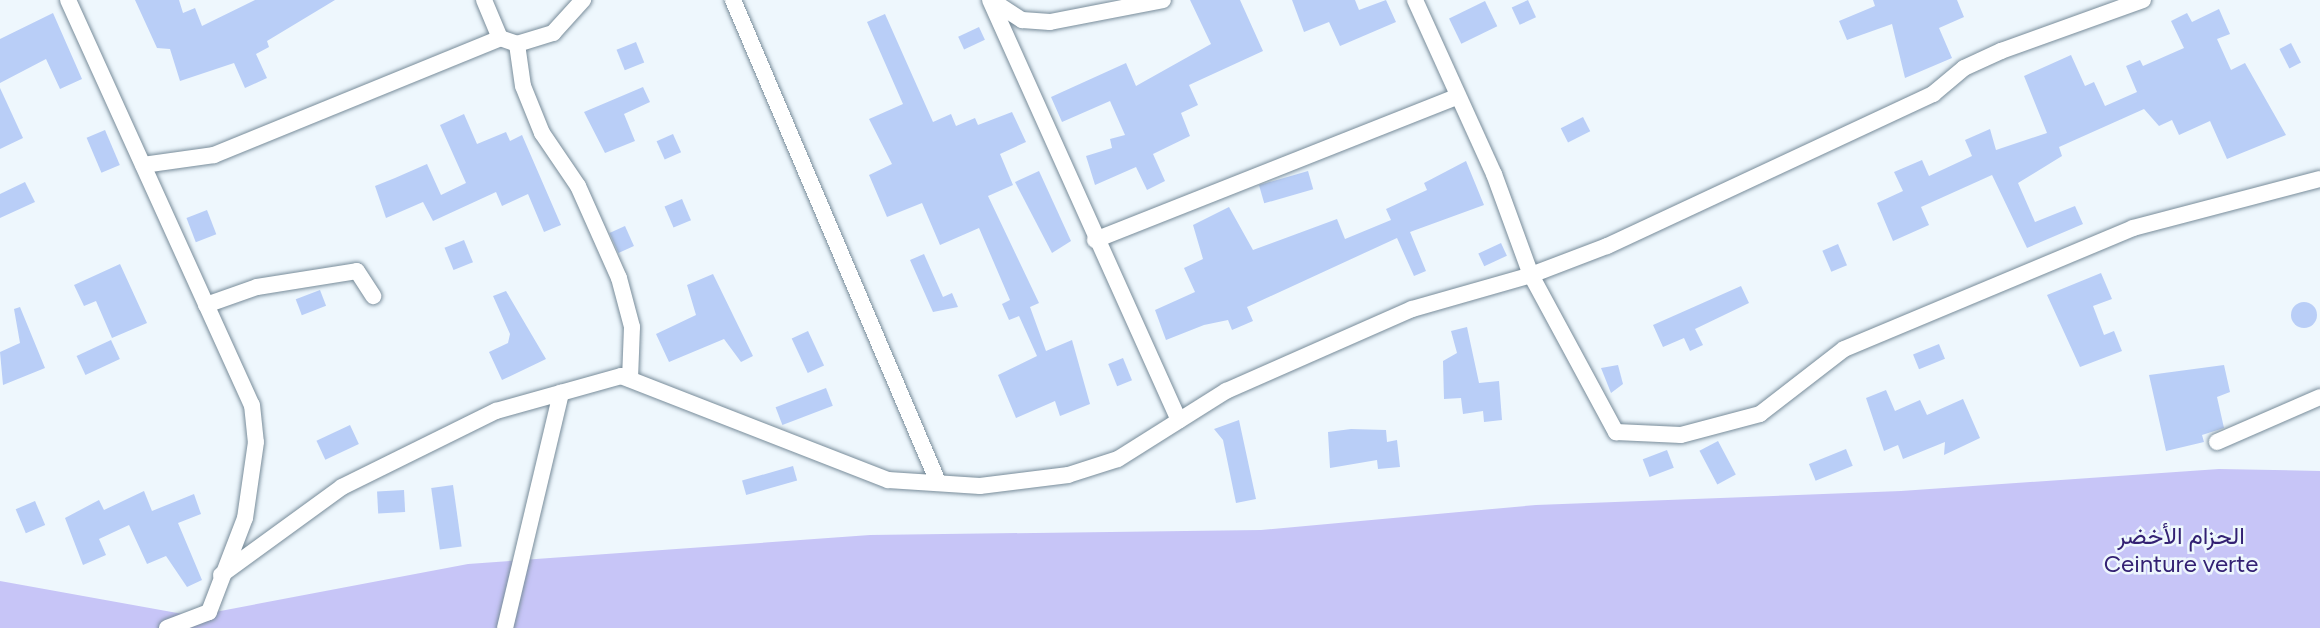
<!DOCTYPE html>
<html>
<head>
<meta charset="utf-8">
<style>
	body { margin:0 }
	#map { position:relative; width:2320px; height:628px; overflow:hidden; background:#eef7fd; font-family:Figtree,Vazirmatn,sans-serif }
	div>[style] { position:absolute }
	.green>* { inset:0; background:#c7c5f7 }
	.building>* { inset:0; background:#b9cef7; transform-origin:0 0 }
	.round { border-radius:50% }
	.roads { filter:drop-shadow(0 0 2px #788c9a) drop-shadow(0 0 2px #788c9a) }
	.minor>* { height:16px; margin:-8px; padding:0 8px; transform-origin:8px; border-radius:8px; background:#fff }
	span { translate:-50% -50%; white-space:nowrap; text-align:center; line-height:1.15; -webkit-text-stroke:5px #eef7fd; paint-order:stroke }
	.park-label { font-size:24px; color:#332173 }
</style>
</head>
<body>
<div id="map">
	<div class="green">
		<i style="clip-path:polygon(2219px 469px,2320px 471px,2320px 628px,0 628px,0 581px,194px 616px,468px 564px,870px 535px,1261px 530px,1536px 505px,1901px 491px)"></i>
	</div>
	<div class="building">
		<i style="clip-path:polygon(135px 0,179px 0,183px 13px,195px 8px,202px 26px,255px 0,335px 0,267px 41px,269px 47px,256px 54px,267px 78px,245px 88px,234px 63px,180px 81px,170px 49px,157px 48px)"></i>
		<i style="clip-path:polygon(1190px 0,1240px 0,1263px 51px,1189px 85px,1198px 105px,1181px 113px,1190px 136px,1153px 154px,1165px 181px,1147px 190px,1136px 167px,1095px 185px,1086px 156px,1112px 148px,1110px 139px,1125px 135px,1110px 101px,1062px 122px,1051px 97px,1126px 63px,1136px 86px,1211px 44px)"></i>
		<i style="clip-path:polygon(1292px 0,1355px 0,1359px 10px,1386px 0,1396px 22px,1340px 46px,1329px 22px,1304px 32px)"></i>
		<i style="left:1528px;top:0;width:19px;height:18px;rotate:65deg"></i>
		<i style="clip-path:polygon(1873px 0,1957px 0,1964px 17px,1939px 28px,1952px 58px,1905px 78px,1892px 24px,1847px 40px,1839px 21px,1875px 6px)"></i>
		<i style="left:1485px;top:1px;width:28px;height:40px;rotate:64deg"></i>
		<i style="clip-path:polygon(2219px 9px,2230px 34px,2217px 39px,2231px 70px,2245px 63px,2286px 135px,2227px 159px,2210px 121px,2179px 135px,2172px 120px,2159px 126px,2144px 109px,2059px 147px,2062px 156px,2018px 183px,2035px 222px,2075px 206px,2083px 224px,2027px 248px,1992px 175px,1921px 207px,1929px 225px,1893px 241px,1877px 203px,1903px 191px,1894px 172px,1922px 160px,1929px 176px,1972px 156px,1965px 140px,1990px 129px,1996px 150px,2047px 133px,2024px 76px,2071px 55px,2085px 86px,2094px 82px,2105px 106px,2137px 92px,2126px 66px,2140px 60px,2143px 66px,2184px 48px,2171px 21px,2187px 13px,2192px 22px)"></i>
		<i style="clip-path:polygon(53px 13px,82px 79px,60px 89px,46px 59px,0 83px,0 39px)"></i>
		<i style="clip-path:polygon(885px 14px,933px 122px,951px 114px,956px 126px,975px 118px,978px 125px,1012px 112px,1026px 142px,1000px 154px,1013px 185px,988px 196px,1039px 303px,1030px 307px,1046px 351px,1072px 340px,1090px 404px,1060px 416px,1055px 401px,1016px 418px,998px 375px,1037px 356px,1019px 316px,1009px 320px,1002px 304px,1010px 300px,979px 228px,940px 245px,922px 203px,887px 217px,869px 175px,892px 164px,869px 119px,903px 104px,867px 22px)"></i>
		<i style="left:979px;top:27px;width:14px;height:23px;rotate:65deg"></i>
		<i style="left:636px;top:42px;width:22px;height:21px;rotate:68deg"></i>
		<i style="left:2291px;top:43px;width:22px;height:13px;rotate:63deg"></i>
		<i style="clip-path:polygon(643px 87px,650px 102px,624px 114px,635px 141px,605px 153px,584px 112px)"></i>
		<i style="clip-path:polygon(0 88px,23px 138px,0 149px)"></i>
		<i style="clip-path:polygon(464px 114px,477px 144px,506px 132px,510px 141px,522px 135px,561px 225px,544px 232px,528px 194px,502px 206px,496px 192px,433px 221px,423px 202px,386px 218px,375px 186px,395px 178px,427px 164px,441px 195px,466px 183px,440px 125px)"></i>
		<i style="left:1583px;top:117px;width:16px;height:25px;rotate:63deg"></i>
		<i style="left:105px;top:130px;width:38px;height:20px;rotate:67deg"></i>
		<i style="left:673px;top:134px;width:20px;height:18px;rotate:66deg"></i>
		<i style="clip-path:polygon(1466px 161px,1484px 205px,1410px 232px,1426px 271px,1414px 276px,1397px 238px,1247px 307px,1253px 321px,1232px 330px,1228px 320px,1204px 325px,1166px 340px,1155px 310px,1195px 292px,1184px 268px,1203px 259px,1193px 225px,1229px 207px,1253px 250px,1337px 219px,1345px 239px,1391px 220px,1386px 209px,1427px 190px,1424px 183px)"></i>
		<i style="clip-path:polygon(1039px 171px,1071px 241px,1052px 253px,1015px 182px)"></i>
		<i style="left:1308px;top:171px;width:19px;height:51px;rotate:74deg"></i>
		<i style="clip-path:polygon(25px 182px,35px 202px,0 218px,0 194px)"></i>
		<i style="left:682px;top:199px;width:23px;height:19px;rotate:67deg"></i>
		<i style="left:207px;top:210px;width:26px;height:22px;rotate:69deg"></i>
		<i style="left:625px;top:226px;width:22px;height:17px;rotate:66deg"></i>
		<i style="left:464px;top:240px;width:24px;height:21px;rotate:68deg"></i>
		<i style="left:1501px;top:243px;width:14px;height:25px;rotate:65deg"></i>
		<i style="left:1838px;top:244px;width:23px;height:17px;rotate:67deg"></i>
		<i style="clip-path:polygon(924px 254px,943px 297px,952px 293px,958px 307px,933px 312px,910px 260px)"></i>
		<i style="clip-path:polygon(120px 264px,147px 323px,112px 338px,96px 301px,84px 306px,74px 285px)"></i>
		<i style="clip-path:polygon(2101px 273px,2112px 299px,2093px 306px,2104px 335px,2114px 331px,2122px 351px,2080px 367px,2047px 295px)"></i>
		<i style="clip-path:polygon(713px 274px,753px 356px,741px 362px,724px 339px,669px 362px,656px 334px,696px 315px,687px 285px)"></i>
		<i style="clip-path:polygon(1741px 286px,1749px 303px,1695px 329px,1703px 345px,1690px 351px,1684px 338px,1663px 347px,1653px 325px)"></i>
		<i style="left:320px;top:290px;width:17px;height:26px;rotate:69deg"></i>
		<i style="clip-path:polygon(506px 291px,546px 359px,502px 380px,489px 352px,508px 343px,510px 334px,493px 296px)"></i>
		<i class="round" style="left:2291px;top:302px;width:26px;height:26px"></i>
		<i style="clip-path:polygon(20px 307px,45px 368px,3px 385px,0 352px,20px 343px,14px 309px)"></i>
		<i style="clip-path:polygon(1467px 327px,1479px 383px,1499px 381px,1502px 420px,1484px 422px,1483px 411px,1463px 414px,1461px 398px,1444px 399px,1443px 361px,1457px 353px,1451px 331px)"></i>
		<i style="left:808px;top:331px;width:38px;height:18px;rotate:65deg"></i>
		<i style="left:111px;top:340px;width:21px;height:38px;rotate:65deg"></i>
		<i style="left:1939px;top:344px;width:16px;height:28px;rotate:68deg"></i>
		<i style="left:1123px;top:358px;width:24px;height:16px;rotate:68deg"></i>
		<i style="clip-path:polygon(1618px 365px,1623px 384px,1611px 393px,1601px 368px)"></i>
		<i style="clip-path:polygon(2224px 365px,2230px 392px,2217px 397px,2224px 428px,2202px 435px,2204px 442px,2166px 451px,2149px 375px)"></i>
		<i style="left:826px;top:388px;width:19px;height:54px;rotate:69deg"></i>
		<i style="clip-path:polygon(1886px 390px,1895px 411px,1920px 400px,1927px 415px,1963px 399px,1980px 438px,1944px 455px,1945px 442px,1903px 459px,1898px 445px,1884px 451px,1866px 398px)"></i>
		<i style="clip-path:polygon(1239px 420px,1256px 499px,1236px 503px,1223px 440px,1214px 429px)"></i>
		<i style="left:350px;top:425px;width:21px;height:37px;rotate:65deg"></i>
		<i style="clip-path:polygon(1351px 429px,1386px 430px,1387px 442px,1397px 440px,1400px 467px,1378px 469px,1377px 460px,1330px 468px,1328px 432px)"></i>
		<i style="left:1718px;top:441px;width:38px;height:21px;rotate:62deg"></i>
		<i style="left:1846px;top:449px;width:18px;height:40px;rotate:68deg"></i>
		<i style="left:1667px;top:450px;width:19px;height:26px;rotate:69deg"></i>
		<i style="left:793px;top:466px;width:15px;height:53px;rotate:74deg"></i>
		<i style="left:453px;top:485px;width:62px;height:22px;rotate:82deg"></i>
		<i style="left:404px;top:490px;width:22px;height:27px;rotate:87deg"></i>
		<i style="clip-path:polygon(144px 491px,152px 511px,194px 494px,201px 514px,178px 523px,202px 580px,187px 587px,166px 556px,147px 564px,129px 525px,99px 539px,106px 555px,83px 565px,65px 518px,99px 500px,104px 510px)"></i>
		<i style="left:35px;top:501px;width:26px;height:21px;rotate:67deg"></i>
	</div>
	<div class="roads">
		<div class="minor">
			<i style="left:68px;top:0;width:445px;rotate:65.6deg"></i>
			<i style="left:252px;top:405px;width:37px;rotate:84deg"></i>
			<i style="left:256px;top:442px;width:77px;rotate:98.2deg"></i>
			<i style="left:245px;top:518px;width:101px;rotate:111deg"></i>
			<i style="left:209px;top:612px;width:45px;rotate:159.1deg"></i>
			<i style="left:484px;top:0;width:41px;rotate:67.2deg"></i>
			<i style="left:500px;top:38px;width:18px;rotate:19deg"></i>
			<i style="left:517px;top:44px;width:38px;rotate:-17deg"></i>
			<i style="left:553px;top:33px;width:45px;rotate:-47.7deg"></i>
			<i style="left:733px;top:0;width:524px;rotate:66.96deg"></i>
			<i style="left:990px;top:0;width:461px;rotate:65.8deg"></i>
			<i style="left:991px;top:0;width:37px;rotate:33deg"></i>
			<i style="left:1022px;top:20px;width:28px;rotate:4deg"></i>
			<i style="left:1050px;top:22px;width:115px;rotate:-11deg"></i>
			<i style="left:1415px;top:0;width:191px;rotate:65.6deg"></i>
			<i style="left:1494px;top:174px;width:108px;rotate:69.9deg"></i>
			<i style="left:1531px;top:275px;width:81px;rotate:-20.9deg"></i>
			<i style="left:1607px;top:246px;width:360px;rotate:-25deg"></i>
			<i style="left:1933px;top:94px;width:40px;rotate:-40deg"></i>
			<i style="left:1964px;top:68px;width:41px;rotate:-24.7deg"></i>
			<i style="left:2001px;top:51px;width:151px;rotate:-19.8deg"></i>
			<i style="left:517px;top:44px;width:42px;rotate:81.9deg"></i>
			<i style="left:523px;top:86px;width:51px;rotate:68deg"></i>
			<i style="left:542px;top:133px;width:64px;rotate:55.8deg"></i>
			<i style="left:578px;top:186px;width:101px;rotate:66deg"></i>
			<i style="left:619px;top:278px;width:51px;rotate:75.1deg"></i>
			<i style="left:632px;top:327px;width:52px;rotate:92.2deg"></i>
			<i style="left:143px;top:165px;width:72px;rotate:-8deg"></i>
			<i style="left:214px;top:155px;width:309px;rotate:-22.2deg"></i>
			<i style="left:1095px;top:240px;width:388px;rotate:-21.6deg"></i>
			<i style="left:206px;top:305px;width:54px;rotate:-19.4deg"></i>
			<i style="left:257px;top:287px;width:101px;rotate:-9.1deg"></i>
			<i style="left:357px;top:271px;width:30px;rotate:57deg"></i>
			<i style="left:2217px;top:442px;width:112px;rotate:-23.6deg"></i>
			<i style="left:221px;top:575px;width:150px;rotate:-36deg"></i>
			<i style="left:342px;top:487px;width:172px;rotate:-26.3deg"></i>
			<i style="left:496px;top:411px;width:130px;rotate:-15.6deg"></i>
			<i style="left:621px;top:376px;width:287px;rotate:21.3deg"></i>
			<i style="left:888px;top:480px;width:92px;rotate:3.7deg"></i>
			<i style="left:980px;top:486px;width:89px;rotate:-7.1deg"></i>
			<i style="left:1068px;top:475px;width:52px;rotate:-17.7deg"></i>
			<i style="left:1118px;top:459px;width:128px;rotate:-32.2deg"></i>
			<i style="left:1226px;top:391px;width:203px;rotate:-23.8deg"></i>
			<i style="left:1412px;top:309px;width:124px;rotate:-15.9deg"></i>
			<i style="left:1531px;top:275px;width:179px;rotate:61.6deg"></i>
			<i style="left:1616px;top:432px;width:65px;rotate:2.6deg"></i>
			<i style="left:1681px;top:435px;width:82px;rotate:-14.9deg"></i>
			<i style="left:1760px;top:414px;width:106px;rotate:-37.7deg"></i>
			<i style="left:1844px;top:349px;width:313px;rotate:-22.7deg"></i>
			<i style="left:2133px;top:228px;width:193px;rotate:-14.7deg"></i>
			<i style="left:505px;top:628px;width:242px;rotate:-76.6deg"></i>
		</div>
	</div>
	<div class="park-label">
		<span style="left:2181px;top:550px">الحزام الأخضر<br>Ceinture verte</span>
	</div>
</div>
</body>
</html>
